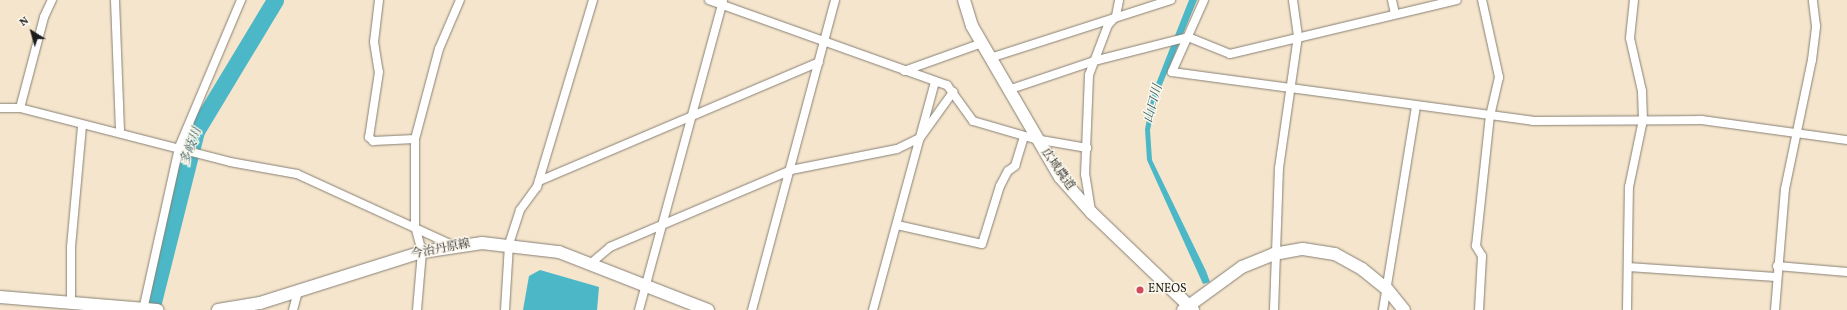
<!DOCTYPE html>
<html>
<head>
<meta charset="utf-8">
<style>
	body { margin:0 }
	#map { position:relative; width:1847px; height:310px; overflow:hidden; background:#f5e5cd; font-family:Vollkorn,"Noto Serif JP",serif }
	div>[style] { position:absolute }
	.water>* { inset:0; background:#4bb7c7 }
	.river>* { height:17px; margin:-8.5px; padding:0 8.5px; transform-origin:8.5px; border-radius:8.5px; background:#4bb7c7 }
	.roads { filter:drop-shadow(0 0 1px #888074) drop-shadow(0 0 1px #888074) }
	.street>* { height:8px; margin:-4px; padding:0 4px; transform-origin:4px; border-radius:4px; background:#fff }
	.secondary>* { height:12px; margin:-6px; padding:0 6px; transform-origin:6px; border-radius:6px; background:#fff }
	.dots>* { width:11px; height:11px; translate:-50% -50%; box-sizing:border-box; border:2px solid #fbf7ec; border-radius:50% }
	span { translate:-50% -50%; white-space:nowrap; text-align:center; line-height:1.15; -webkit-text-stroke:3px #fbf7ec; paint-order:stroke }
	.street-label { font-size:12px; color:#1c1c1c }
	.poi-label { font-size:12px; color:#1c1c1c }
	.left { translate:0 -50%; text-align:left }
	.water-label { font-size:13px; color:#2f5a60; font-style:italic }
	.north { position:absolute; left:12px; top:12px; width:40px; height:40px; -webkit-text-stroke:3px #fbf7ec; paint-order:stroke; rotate:323deg; font-size:11px; font-weight:700; line-height:16px; text-align:center; color:#1c1c1c }
	.north::after { content:''; display:block; margin:auto; width:14px; height:18px; background:#1c1c1c; clip-path:polygon(50% 0,100% 100%,50% 72%,0 100%) }
</style>
</head>
<body>
<div id="map">
	<div class="water">
		<i style="clip-path:polygon(1189px 0,1197px 0,1157px 97px,1150px 130px,1152px 160px,1206px 271px,1210px 282px,1203px 284px,1147px 160px,1145px 129px,1152px 94px)"></i>
		<i style="clip-path:polygon(540px 270px,599px 287px,597px 310px,523px 310px,529px 276px)"></i>
	</div>
	<div class="river">
		<i style="left:151px;top:310px;width:185px;rotate:-75.9deg"></i>
		<i style="left:196px;top:131px;width:153px;rotate:-58.9deg"></i>
	</div>
	<div class="roads">
		<div class="street">
			<i style="left:115px;top:0;width:133px;rotate:87.8deg"></i>
			<i style="left:379px;top:0;width:42px;rotate:96.8deg"></i>
			<i style="left:374px;top:42px;width:30px;rotate:81deg"></i>
			<i style="left:379px;top:72px;width:66px;rotate:98.7deg"></i>
			<i style="left:369px;top:137px;width:6px;rotate:45deg"></i>
			<i style="left:373px;top:141px;width:42px;rotate:-2.7deg"></i>
			<i style="left:709px;top:0;width:253px;rotate:19.7deg"></i>
			<i style="left:947px;top:85px;width:44px;rotate:54.2deg"></i>
			<i style="left:973px;top:121px;width:65px;rotate:16.2deg"></i>
			<i style="left:1035px;top:139px;width:53px;rotate:9.8deg"></i>
			<i style="left:1204px;top:0;width:79px;rotate:114deg"></i>
			<i style="left:1172px;top:72px;width:364px;rotate:7.7deg"></i>
			<i style="left:1533px;top:121px;width:169px;rotate:-0.3deg"></i>
			<i style="left:1702px;top:120px;width:146px;rotate:7.9deg"></i>
			<i style="left:1392px;top:0;width:14px;rotate:78deg"></i>
			<i style="left:990px;top:58px;width:190px;rotate:-17.8deg"></i>
			<i style="left:904px;top:71px;width:83px;rotate:-19.7deg"></i>
			<i style="left:1008px;top:90px;width:91px;rotate:-18.6deg"></i>
			<i style="left:1094px;top:61px;width:97px;rotate:-14.3deg"></i>
			<i style="left:1188px;top:37px;width:45px;rotate:22deg"></i>
			<i style="left:1230px;top:54px;width:233px;rotate:-13.4deg"></i>
			<i style="left:0;top:108px;width:20px"></i>
			<i style="left:20px;top:108px;width:217px;rotate:14.4deg"></i>
			<i style="left:230px;top:162px;width:68px;rotate:10.2deg"></i>
			<i style="left:297px;top:174px;width:170px;rotate:24.6deg"></i>
			<i style="left:20px;top:108px;width:94px;rotate:-75.2deg"></i>
			<i style="left:44px;top:17px;width:19px;rotate:-65deg"></i>
			<i style="left:539px;top:181px;width:304px;rotate:-23deg"></i>
			<i style="left:1091px;top:211px;width:36px;rotate:-99deg"></i>
			<i style="left:1085px;top:175px;width:100px;rotate:-87.7deg"></i>
			<i style="left:1089px;top:75px;width:53px;rotate:-69.2deg"></i>
			<i style="left:1108px;top:25px;width:12px;rotate:-48deg"></i>
			<i style="left:1116px;top:16px;width:16px;rotate:-79deg"></i>
			<i style="left:897px;top:225px;width:87px;rotate:12.6deg"></i>
			<i style="left:982px;top:244px;width:61px;rotate:-72.8deg"></i>
			<i style="left:1000px;top:186px;width:17px;rotate:-62deg"></i>
			<i style="left:1008px;top:171px;width:9px;rotate:-36deg"></i>
			<i style="left:1015px;top:166px;width:31px;rotate:-73deg"></i>
			<i style="left:590px;top:264px;width:26px;rotate:-40deg"></i>
			<i style="left:610px;top:247px;width:197px;rotate:-23deg"></i>
			<i style="left:791px;top:170px;width:108px;rotate:-11.2deg"></i>
			<i style="left:897px;top:149px;width:25px;rotate:-26deg"></i>
			<i style="left:920px;top:138px;width:57px;rotate:-54.3deg"></i>
			<i style="left:1777px;top:266px;width:70px;rotate:4.9deg"></i>
			<i style="left:1628px;top:267px;width:148px;rotate:3.9deg"></i>
			<i style="left:71px;top:301px;width:54px;rotate:-90deg"></i>
			<i style="left:71px;top:247px;width:122px;rotate:-84.8deg"></i>
			<i style="left:143px;top:310px;width:167px;rotate:-77.5deg"></i>
			<i style="left:179px;top:147px;width:160px;rotate:-67.1deg"></i>
			<i style="left:293px;top:310px;width:20px;rotate:-75deg"></i>
			<i style="left:417px;top:310px;width:58px;rotate:-85.1deg"></i>
			<i style="left:422px;top:252px;width:27px;rotate:-105deg"></i>
			<i style="left:415px;top:226px;width:87px;rotate:-90deg"></i>
			<i style="left:415px;top:139px;width:93px;rotate:-75.1deg"></i>
			<i style="left:439px;top:49px;width:53px;rotate:-66.8deg"></i>
			<i style="left:505px;top:310px;width:66px;rotate:-86.5deg"></i>
			<i style="left:509px;top:244px;width:36px;rotate:-72deg"></i>
			<i style="left:520px;top:210px;width:29px;rotate:-54deg"></i>
			<i style="left:537px;top:187px;width:195px;rotate:-73.3deg"></i>
			<i style="left:639px;top:310px;width:320px;rotate:-74.8deg"></i>
			<i style="left:752px;top:310px;width:321px;rotate:-75deg"></i>
			<i style="left:873px;top:310px;width:236px;rotate:-74.8deg"></i>
			<i style="left:1274px;top:310px;width:142px;rotate:-88deg"></i>
			<i style="left:1279px;top:168px;width:133px;rotate:-81.8deg"></i>
			<i style="left:1298px;top:36px;width:36px;rotate:-98deg"></i>
			<i style="left:1383px;top:310px;width:207px;rotate:-80.8deg"></i>
			<i style="left:1479px;top:310px;width:54px;rotate:-86.8deg"></i>
			<i style="left:1482px;top:256px;width:12px;rotate:-121deg"></i>
			<i style="left:1476px;top:246px;width:131px;rotate:-83.9deg"></i>
			<i style="left:1490px;top:116px;width:40px;rotate:-77deg"></i>
			<i style="left:1499px;top:77px;width:79px;rotate:-102.4deg"></i>
			<i style="left:1627px;top:310px;width:123px;rotate:-89.1deg"></i>
			<i style="left:1629px;top:187px;width:68px;rotate:-78.2deg"></i>
			<i style="left:1643px;top:120px;width:29px;rotate:-92deg"></i>
			<i style="left:1642px;top:91px;width:54px;rotate:-102.8deg"></i>
			<i style="left:1630px;top:38px;width:38px;rotate:-84deg"></i>
			<i style="left:1775px;top:310px;width:121px;rotate:-85.3deg"></i>
			<i style="left:1785px;top:189px;width:132px;rotate:-78.2deg"></i>
			<i style="left:1812px;top:60px;width:34px;rotate:-83deg"></i>
			<i style="left:1816px;top:26px;width:26px;rotate:-97deg"></i>
		</div>
		<div class="secondary">
			<i style="left:964px;top:0;width:27px;rotate:73deg"></i>
			<i style="left:972px;top:26px;width:175px;rotate:59.8deg"></i>
			<i style="left:1060px;top:177px;width:48px;rotate:48.4deg"></i>
			<i style="left:1092px;top:213px;width:140px;rotate:43.8deg"></i>
			<i style="left:0;top:297px;width:158px;rotate:4.7deg"></i>
			<i style="left:218px;top:310px;width:43px;rotate:-9.5deg"></i>
			<i style="left:260px;top:303px;width:170px;rotate:-17.5deg"></i>
			<i style="left:422px;top:252px;width:61px;rotate:-8.5deg"></i>
			<i style="left:482px;top:243px;width:78px;rotate:6.7deg"></i>
			<i style="left:559px;top:252px;width:160px;rotate:21.3deg"></i>
			<i style="left:1183px;top:310px;width:73px;rotate:-36.1deg"></i>
			<i style="left:1242px;top:267px;width:35px;rotate:-22deg"></i>
			<i style="left:1274px;top:254px;width:29px;rotate:-10deg"></i>
			<i style="left:1303px;top:249px;width:32px;rotate:9deg"></i>
			<i style="left:1335px;top:254px;width:31px;rotate:29deg"></i>
			<i style="left:1362px;top:269px;width:32px;rotate:39deg"></i>
			<i style="left:1387px;top:289px;width:27px;rotate:51deg"></i>
		</div>
	</div>
	<div class="dots">
		<i style="left:1140px;top:290px;background:#d1495b"></i>
	</div>
	<div class="street-label">
		<span style="left:1057px;top:170px;rotate:54deg">広域農道</span>
		<span style="left:441px;top:250px;rotate:-11deg">今治丹原線</span>
	</div>
	<div class="poi-label">
		<span class="left" style="left:1148px;top:290px">ENEOS</span>
	</div>
	<div class="water-label">
		<span style="left:1154px;top:104px;rotate:-74deg">山口川</span>
		<span style="left:192px;top:147px;rotate:-70deg">多岐川</span>
	</div>
	<div class="north">N</div>
</div>
</body>
</html>
